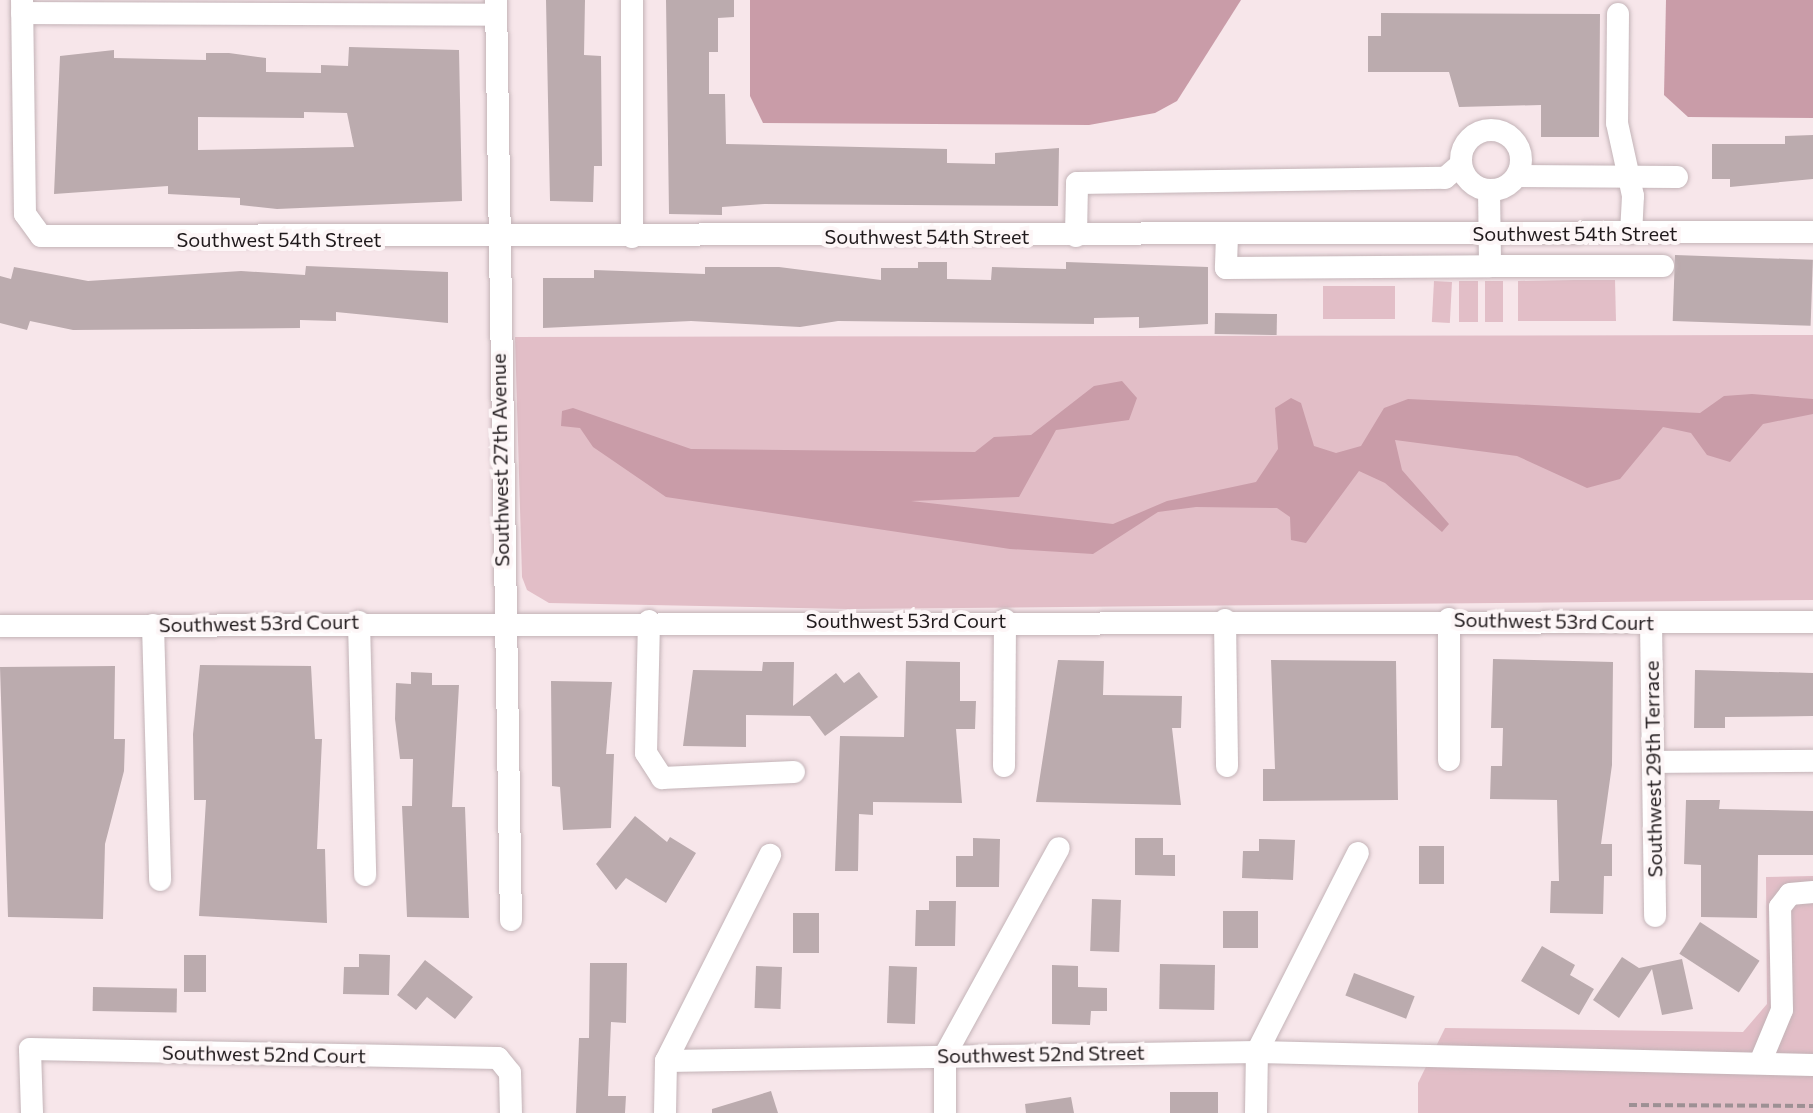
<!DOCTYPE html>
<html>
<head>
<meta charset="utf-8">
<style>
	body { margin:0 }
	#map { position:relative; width:1813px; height:1113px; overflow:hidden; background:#f7e6ea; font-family:Commissioner,sans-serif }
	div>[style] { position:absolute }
	.green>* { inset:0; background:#e2bec7; transform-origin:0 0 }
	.water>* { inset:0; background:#c99ca8 }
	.building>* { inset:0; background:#bbabae; transform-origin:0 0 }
	.path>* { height:4px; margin-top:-2px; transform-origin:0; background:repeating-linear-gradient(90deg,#9d9094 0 8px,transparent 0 12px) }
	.roads { filter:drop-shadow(0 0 2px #c3b3b7) drop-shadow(0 0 2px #c3b3b7) }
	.minor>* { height:22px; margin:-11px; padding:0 11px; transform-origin:11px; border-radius:11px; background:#fff }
	.minor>.ring { margin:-11px; padding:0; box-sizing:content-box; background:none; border:22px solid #fff; border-radius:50% }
	span { translate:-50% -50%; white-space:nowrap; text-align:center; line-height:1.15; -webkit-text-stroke:8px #fdf6f7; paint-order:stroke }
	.street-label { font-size:20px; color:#201a1c }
</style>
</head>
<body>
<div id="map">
	<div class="green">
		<i style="clip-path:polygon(1574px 280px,1615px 280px,1616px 321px,1518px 321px,1518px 281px)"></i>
		<i style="left:1434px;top:281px;width:18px;height:41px;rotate:3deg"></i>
		<i style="left:1459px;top:281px;width:19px;height:41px"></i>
		<i style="left:1485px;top:281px;width:18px;height:41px"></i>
		<i style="left:1323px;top:286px;width:72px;height:33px"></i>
		<i style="clip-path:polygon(1813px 335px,1813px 600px,848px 609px,549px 603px,527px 590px,522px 577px,515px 337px)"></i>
		<i style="clip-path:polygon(1813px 876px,1813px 1113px,1418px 1113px,1418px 1083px,1445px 1028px,1743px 1032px,1767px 1004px,1766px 877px)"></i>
	</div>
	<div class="water">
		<i style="clip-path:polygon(750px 0,1241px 0,1177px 101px,1155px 113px,1089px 125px,763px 123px,750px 96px)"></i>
		<i style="clip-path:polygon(1666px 0,1813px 0,1813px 118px,1688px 117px,1664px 95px)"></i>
		<i style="clip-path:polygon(1122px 381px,1137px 398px,1129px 420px,1056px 430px,1019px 497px,911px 501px,1113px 524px,1167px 501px,1256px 482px,1278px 449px,1275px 408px,1291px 398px,1301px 403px,1314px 446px,1336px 453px,1361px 446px,1384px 408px,1408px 399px,1700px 413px,1724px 396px,1752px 394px,1813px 399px,1813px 414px,1763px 424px,1730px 462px,1707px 455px,1691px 433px,1663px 427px,1620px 479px,1587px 488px,1517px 456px,1395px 440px,1402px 470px,1449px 524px,1442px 532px,1385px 483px,1359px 471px,1306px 543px,1291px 540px,1290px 517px,1277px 508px,1196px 507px,1158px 512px,1093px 554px,1010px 549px,666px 497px,593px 447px,580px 428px,561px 426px,562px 411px,573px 408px,691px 449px,975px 452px,994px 437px,1031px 435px,1094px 386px)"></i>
	</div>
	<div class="building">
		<i style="clip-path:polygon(546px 0,585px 0,584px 55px,601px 56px,602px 166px,594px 166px,593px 202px,550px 201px)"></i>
		<i style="clip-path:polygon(666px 0,734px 0,734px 17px,718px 18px,718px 52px,709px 52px,709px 94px,725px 94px,726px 144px,947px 149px,947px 163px,995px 164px,995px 153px,1059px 148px,1058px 206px,764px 204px,722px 207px,722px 215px,669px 214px)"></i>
		<i style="clip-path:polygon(1381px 13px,1600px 14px,1599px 137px,1541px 137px,1541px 105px,1459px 107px,1449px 72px,1368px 72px,1368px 36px,1381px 36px)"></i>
		<i style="clip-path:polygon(evenodd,349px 47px,459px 50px,462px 201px,277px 209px,240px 205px,240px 198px,168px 194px,168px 186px,54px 194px,60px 56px,114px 50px,114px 58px,206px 60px,206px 53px,229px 53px,266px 58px,266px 72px,321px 73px,321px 65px,348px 66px,349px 47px,304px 112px,347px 113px,354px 147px,198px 150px,198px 117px,304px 118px,304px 112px)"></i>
		<i style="clip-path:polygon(1813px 135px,1813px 179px,1730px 187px,1730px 179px,1712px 179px,1712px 144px,1785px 144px,1785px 136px)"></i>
		<i style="left:1675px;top:255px;width:138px;height:66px;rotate:2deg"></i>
		<i style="clip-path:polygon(918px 262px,947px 262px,947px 279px,991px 280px,992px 267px,1066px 269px,1066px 262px,1208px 267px,1208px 324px,1139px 328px,1139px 317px,1094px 318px,1094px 324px,838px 321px,800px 327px,691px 321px,543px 328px,543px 278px,594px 278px,594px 270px,705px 274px,705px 267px,779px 267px,881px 280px,881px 268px,918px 268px)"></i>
		<i style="clip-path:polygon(306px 266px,448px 272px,448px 323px,336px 312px,336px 321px,300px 320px,300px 328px,73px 330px,30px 321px,27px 330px,0 323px,0 276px,11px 279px,14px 267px,88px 281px,241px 271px,305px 275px)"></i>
		<i style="left:1215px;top:313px;width:62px;height:21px;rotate:1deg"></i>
		<i style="clip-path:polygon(1493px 659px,1613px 662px,1612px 765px,1601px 844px,1612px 844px,1612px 876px,1604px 876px,1603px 914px,1550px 913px,1551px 881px,1559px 881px,1557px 800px,1490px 799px,1491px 766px,1502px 766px,1503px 728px,1491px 728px)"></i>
		<i style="clip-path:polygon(1058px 660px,1104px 661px,1103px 695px,1182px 696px,1181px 728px,1172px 728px,1181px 805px,1036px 802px)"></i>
		<i style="clip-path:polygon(1271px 660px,1396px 661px,1398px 800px,1263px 801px,1263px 769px,1275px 769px)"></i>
		<i style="clip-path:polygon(906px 661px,960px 662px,960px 701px,976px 701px,975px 729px,956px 729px,962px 803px,873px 802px,873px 815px,859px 814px,858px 871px,835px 871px,840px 736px,904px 737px)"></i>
		<i style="clip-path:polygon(763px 662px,794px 662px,793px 706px,836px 673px,844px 683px,859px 672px,878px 697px,825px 736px,810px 716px,746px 715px,746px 747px,683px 746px,693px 670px,762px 671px)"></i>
		<i style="clip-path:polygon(200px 665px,311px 666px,315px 739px,322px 739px,317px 849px,325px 849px,327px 923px,199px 916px,206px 800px,194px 800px,193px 734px)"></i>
		<i style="clip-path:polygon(115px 666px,114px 739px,125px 739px,124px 771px,105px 844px,103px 919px,8px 917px,0 667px)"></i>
		<i style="clip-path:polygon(1695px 670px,1813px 673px,1813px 716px,1725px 717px,1725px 728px,1694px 728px)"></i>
		<i style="clip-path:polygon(411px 672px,432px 673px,432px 685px,459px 685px,452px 807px,465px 807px,469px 918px,407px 917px,402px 806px,412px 806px,413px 759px,400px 759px,395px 719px,396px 683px,411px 684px)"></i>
		<i style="clip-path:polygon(551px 681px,612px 682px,606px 754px,614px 754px,611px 828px,563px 830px,560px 787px,552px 786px)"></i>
		<i style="clip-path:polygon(1686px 800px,1720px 800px,1719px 809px,1813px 811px,1813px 855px,1758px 855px,1757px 918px,1701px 917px,1701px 865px,1684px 864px)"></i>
		<i style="clip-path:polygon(635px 816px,667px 842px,670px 837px,696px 853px,666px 903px,626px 878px,616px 890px,596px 864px)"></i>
		<i style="clip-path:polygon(973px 838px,1000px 839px,999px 887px,956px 887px,956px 856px,973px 856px)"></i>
		<i style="clip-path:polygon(1135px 838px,1163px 838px,1163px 855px,1175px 855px,1175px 876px,1135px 875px)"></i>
		<i style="clip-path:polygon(1259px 839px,1295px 840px,1293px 880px,1242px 878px,1243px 851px,1259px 851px)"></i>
		<i style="left:1419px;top:846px;width:25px;height:38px"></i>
		<i style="left:1092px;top:899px;width:29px;height:52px;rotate:2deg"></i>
		<i style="clip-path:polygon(929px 901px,956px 901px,955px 946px,915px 946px,916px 910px,929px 910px)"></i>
		<i style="left:1223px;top:911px;width:35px;height:37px"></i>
		<i style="left:793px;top:913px;width:26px;height:40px"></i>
		<i style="left:1700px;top:922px;width:71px;height:38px;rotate:33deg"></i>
		<i style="clip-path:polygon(1542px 946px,1575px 965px,1570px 975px,1594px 989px,1579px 1015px,1521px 981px)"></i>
		<i style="clip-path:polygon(359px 954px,390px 955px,389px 995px,343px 994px,344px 967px,359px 967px)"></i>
		<i style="left:184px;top:955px;width:22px;height:37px"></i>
		<i style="clip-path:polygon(1622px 957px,1639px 968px,1682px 959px,1693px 1009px,1662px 1015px,1652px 969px,1619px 1018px,1593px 1000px)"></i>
		<i style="clip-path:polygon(425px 960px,473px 997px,455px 1019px,427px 997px,416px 1010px,397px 995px)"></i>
		<i style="clip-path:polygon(590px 963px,627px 963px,626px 1023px,611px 1022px,608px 1096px,626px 1096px,625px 1113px,576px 1113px,579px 1038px,589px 1038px)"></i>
		<i style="left:1160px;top:964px;width:55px;height:45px;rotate:1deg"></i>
		<i style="clip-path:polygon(1052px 965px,1078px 966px,1078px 987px,1107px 988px,1107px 1011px,1091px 1011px,1090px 1025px,1052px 1024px)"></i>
		<i style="left:756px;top:966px;width:26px;height:42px;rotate:2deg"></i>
		<i style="left:889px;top:966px;width:28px;height:57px;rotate:2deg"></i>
		<i style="left:1354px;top:973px;width:65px;height:24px;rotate:21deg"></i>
		<i style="left:93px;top:987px;width:84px;height:24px;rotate:1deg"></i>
		<i style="clip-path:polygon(771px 1091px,778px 1113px,712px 1113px,712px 1109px)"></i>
		<i style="left:1170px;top:1092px;width:48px;height:21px"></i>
		<i style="clip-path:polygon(1071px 1097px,1074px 1113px,1026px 1113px,1025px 1104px)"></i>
	</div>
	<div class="path">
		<i style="left:1629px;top:1105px;width:184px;rotate:0.3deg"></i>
	</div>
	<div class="roads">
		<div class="minor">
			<i style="left:22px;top:0;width:214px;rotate:89.2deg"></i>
			<i style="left:25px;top:214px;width:27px;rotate:54deg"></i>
			<i style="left:41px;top:236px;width:1772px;rotate:-0.13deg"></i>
			<i style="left:496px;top:0;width:920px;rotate:89.07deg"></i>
			<i style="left:22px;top:13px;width:474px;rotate:0.2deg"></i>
			<i style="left:1618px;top:14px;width:109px;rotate:90.5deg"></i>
			<i style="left:1617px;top:123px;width:75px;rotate:77.6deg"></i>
			<i style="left:1633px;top:196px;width:37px;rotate:93deg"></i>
			<i class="ring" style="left:1461px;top:130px;width:38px;height:38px"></i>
			<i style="left:1517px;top:176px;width:160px;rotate:0.4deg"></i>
			<i style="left:1489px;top:190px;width:76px;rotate:89.2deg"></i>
			<i style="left:1490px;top:266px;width:173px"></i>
			<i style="left:1076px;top:236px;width:53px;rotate:-88.9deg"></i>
			<i style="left:1077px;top:183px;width:368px;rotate:-0.8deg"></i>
			<i style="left:1445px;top:178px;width:21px;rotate:-41deg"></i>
			<i style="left:1227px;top:236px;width:32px;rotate:92deg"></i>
			<i style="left:1226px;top:268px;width:264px;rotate:-0.4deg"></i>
			<i style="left:632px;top:237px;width:237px;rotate:-90deg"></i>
			<i style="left:1225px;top:620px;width:146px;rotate:89.2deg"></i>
			<i style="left:649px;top:621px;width:132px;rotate:91.3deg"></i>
			<i style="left:646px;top:753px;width:30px;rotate:57deg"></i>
			<i style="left:662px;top:778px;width:132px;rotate:-2.6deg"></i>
			<i style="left:359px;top:622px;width:253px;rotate:88.6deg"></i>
			<i style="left:1651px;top:622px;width:294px;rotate:89.2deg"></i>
			<i style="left:153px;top:625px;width:255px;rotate:88.4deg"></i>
			<i style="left:0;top:626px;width:1813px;rotate:-0.13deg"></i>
			<i style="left:1449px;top:760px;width:141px;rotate:-90deg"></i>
			<i style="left:1654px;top:762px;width:159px;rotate:-0.4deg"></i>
			<i style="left:1004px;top:766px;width:146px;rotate:-89.6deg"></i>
			<i style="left:1762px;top:1058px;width:52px;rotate:-67.4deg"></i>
			<i style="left:1782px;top:1010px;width:103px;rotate:-91.1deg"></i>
			<i style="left:1780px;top:907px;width:16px;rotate:-52deg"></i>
			<i style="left:1790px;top:894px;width:23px;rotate:-5deg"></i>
			<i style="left:666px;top:1061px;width:591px;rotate:-0.87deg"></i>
			<i style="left:1257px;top:1052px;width:556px;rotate:1.34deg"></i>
			<i style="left:32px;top:1113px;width:64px;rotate:-91.8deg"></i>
			<i style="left:30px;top:1049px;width:468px;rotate:1.1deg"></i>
			<i style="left:498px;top:1058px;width:19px;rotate:51deg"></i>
			<i style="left:510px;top:1073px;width:40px;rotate:88.6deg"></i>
			<i style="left:665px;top:1113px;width:52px;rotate:-88.9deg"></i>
			<i style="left:666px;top:1061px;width:231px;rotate:-63.2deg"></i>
			<i style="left:945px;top:1113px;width:58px;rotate:-90deg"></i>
			<i style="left:945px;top:1055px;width:236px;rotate:-61.2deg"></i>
			<i style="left:1256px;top:1113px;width:61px;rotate:-89.1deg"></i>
			<i style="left:1257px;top:1052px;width:223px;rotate:-63.1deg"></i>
		</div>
	</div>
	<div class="street-label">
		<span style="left:1575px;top:233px">Southwest 54th Street</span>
		<span style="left:927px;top:236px">Southwest 54th Street</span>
		<span style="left:279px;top:239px">Southwest 54th Street</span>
		<span style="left:500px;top:460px;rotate:-91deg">Southwest 27th Avenue</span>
		<span style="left:906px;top:620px">Southwest 53rd Court</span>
		<span style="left:1554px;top:621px;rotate:1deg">Southwest 53rd Court</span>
		<span style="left:259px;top:623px;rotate:-1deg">Southwest 53rd Court</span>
		<span style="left:1653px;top:769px;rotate:-91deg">Southwest 29th Terrace</span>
		<span style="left:264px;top:1054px;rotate:1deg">Southwest 52nd Court</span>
		<span style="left:1041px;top:1054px;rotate:-1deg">Southwest 52nd Street</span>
	</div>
</div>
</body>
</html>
